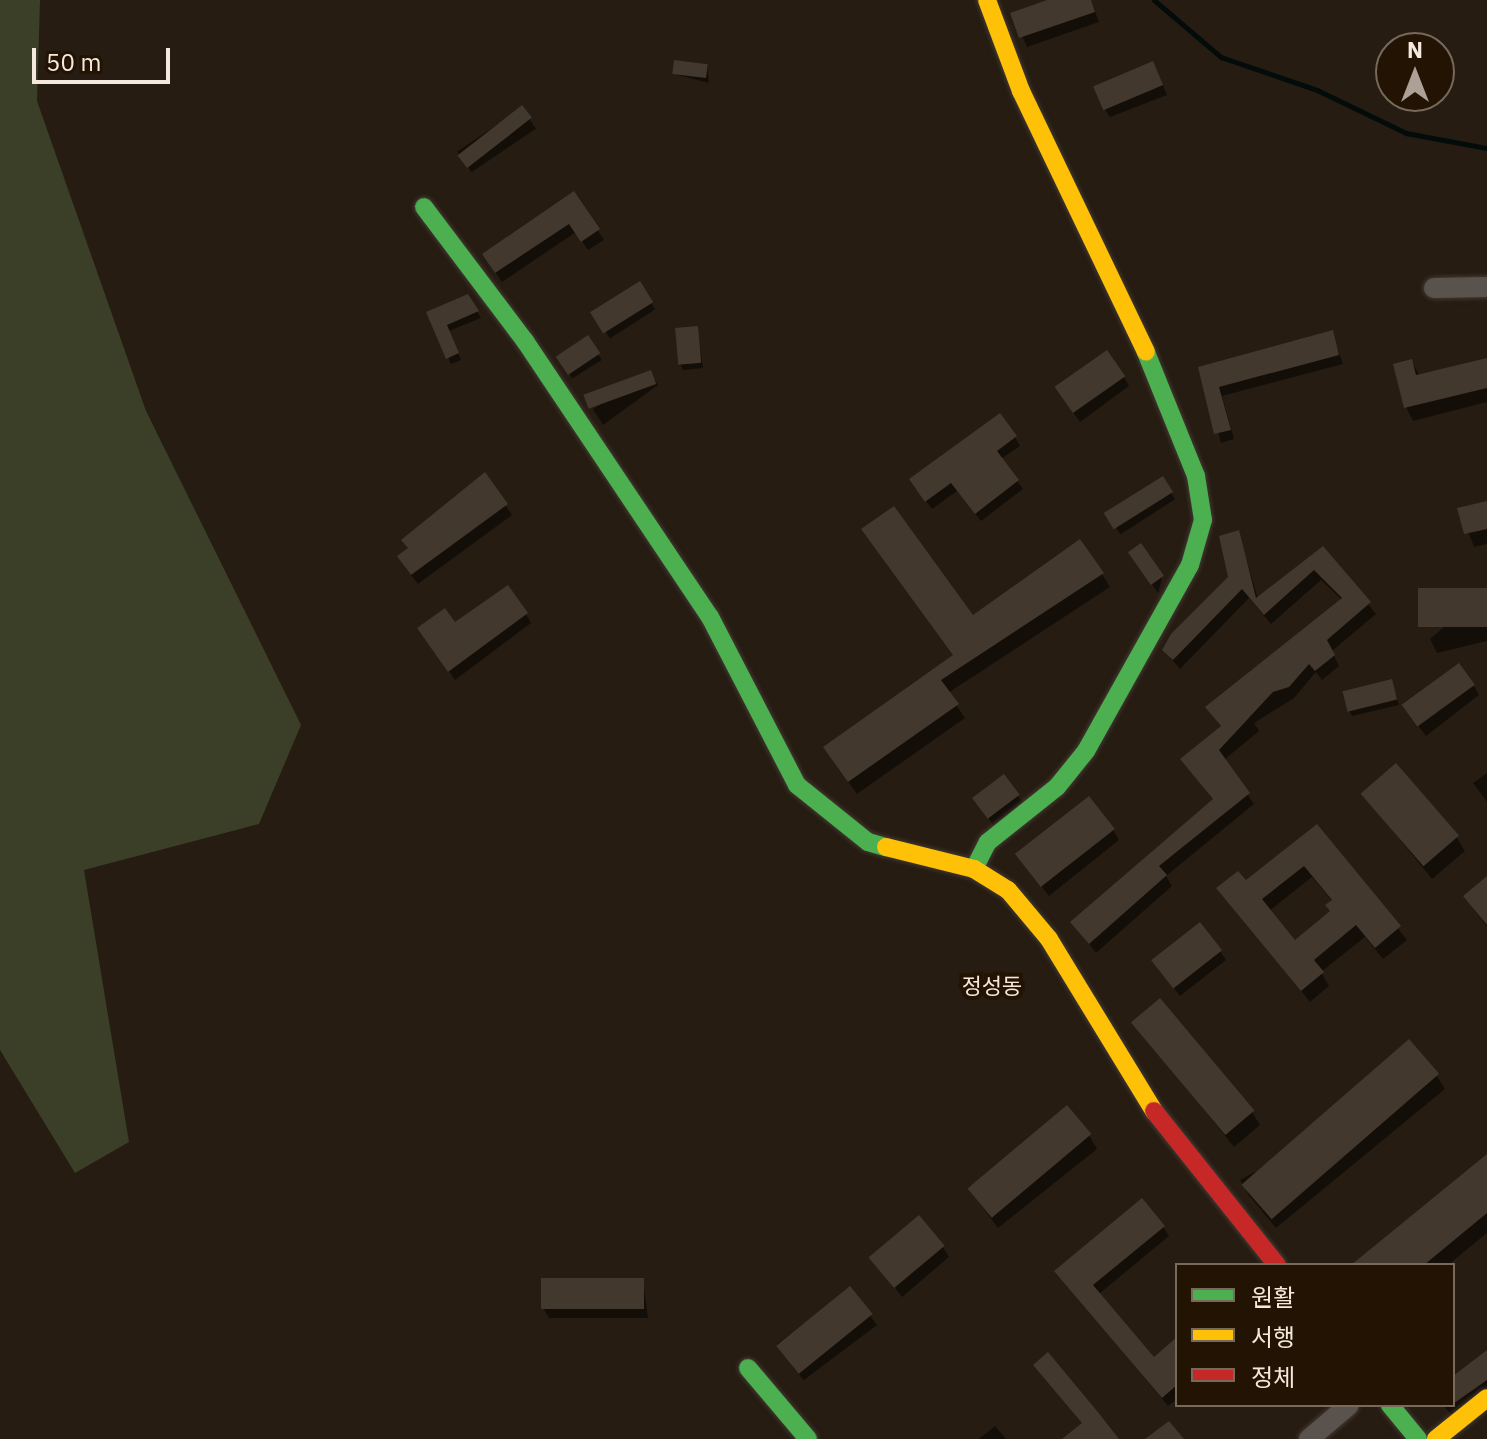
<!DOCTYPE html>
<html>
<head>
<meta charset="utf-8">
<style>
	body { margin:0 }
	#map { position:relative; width:1487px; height:1439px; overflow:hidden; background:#261c12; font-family:"IBM Plex Sans","Noto Sans KR",sans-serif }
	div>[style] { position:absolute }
	.green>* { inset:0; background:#3b3f27 }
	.shadow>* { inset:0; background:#0007; transform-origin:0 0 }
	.stream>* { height:5px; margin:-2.5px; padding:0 2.5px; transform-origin:2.5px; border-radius:2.5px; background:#030c0b }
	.building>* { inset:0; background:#42382e; transform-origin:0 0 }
	.roads { filter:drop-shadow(0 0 2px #413932) drop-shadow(0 0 2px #413932) }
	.street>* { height:20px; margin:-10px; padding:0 10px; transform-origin:10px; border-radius:10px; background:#5a524c }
	.fast>* { height:18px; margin:-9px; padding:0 9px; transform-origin:9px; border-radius:9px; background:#4caf50 }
	.slow>* { height:18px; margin:-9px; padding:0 9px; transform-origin:9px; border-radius:9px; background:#ffc107 }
	.jam>* { height:18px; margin:-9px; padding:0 9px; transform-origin:9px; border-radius:9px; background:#c62828 }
	span { translate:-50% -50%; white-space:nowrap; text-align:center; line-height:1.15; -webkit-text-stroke:8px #231303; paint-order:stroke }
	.neighbourhood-label { font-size:22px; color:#f5e9de }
	.legend { position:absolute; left:1175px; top:1263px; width:280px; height:144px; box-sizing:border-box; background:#231303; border:2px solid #77695b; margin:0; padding:10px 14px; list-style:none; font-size:24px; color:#f5e9de }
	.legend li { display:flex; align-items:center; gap:16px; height:40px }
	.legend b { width:40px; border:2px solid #77695b }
	.north { position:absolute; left:1375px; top:32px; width:80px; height:80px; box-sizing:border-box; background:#231303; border:2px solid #77695b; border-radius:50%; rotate:0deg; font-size:22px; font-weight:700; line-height:32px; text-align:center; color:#f5e9de }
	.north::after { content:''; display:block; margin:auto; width:28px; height:36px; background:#ada197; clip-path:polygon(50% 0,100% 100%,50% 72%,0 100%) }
	.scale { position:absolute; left:32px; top:48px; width:138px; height:36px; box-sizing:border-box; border:4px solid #f5e9de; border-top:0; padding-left:10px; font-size:24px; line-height:28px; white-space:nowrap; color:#f5e9de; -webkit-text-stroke:6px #231303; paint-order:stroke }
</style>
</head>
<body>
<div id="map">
	<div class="green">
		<i style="clip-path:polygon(0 0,40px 0,37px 101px,146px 411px,301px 725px,259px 824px,84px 870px,129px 1142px,75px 1173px,0 1050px)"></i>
	</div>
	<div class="shadow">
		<i style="clip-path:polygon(1053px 0,1091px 0,1099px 22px,1027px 47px,1013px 14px)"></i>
		<i style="clip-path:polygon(707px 65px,709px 83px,674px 74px)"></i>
		<i style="clip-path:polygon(1158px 73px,1167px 95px,1110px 117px,1104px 108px)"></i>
		<i style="left:522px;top:108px;width:25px;height:78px;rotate:56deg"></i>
		<i style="clip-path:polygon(574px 194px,604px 240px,588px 250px,576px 232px,502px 282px,490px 264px)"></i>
		<i style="left:639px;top:284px;width:30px;height:54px;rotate:57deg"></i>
		<i style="clip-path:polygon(468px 296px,481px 318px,449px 331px,461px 360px,451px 364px,428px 313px)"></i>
		<i style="clip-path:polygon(697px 328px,703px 368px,683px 370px,680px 364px)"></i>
		<i style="clip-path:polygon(1332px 333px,1343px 364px,1222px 396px,1234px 439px,1221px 443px,1201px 368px)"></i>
		<i style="left:588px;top:338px;width:26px;height:35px;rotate:58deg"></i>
		<i style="clip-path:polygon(1487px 360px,1487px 402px,1413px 421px,1406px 407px,1411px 361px,1419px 374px)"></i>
		<i style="clip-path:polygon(650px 373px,658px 385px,603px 425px,593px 409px)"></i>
		<i style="clip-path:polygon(1124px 377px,1129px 386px,1080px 422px,1063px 399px)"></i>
		<i style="clip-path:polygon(1015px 437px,1020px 446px,1001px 459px,1023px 489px,981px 521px,957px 491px,932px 509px,916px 488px)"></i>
		<i style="clip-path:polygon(485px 475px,512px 515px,418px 584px,405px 567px,454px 497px)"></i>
		<i style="left:1162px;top:479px;width:24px;height:65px;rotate:57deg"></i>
		<i style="clip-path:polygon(1487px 503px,1487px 544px,1474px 547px,1460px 509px)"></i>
		<i style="clip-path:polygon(1238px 532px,1258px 599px,1323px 549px,1376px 614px,1332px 651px,1339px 666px,1322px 680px,1316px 672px,1294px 698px,1254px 723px,1259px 731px,1224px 760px,1254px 804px,1166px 876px,1172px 886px,1096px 953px,1073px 922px,1214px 801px,1183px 759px,1222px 728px,1208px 708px,1342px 600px,1321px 580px,1271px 624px,1249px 598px,1180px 669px,1164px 650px,1231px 577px)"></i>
		<i style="clip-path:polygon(1134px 559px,1162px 578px,1158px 593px)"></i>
		<i style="clip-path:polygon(1102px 574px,1110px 587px,948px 693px,965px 718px,857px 794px,833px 761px,954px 656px,973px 618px)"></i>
		<i style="clip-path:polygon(1487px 590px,1487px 641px,1437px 653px,1430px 639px)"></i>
		<i style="clip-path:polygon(526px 614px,531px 623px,455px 680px,426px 638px)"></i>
		<i style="clip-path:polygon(1391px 681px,1399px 705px,1352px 716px,1349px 710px)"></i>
		<i style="clip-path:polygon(1474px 686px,1479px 695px,1426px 736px,1411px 716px)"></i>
		<i style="clip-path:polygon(1487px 773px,1487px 802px,1473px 783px)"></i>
		<i style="clip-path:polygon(1363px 794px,1457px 838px,1465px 851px,1432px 879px)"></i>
		<i style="clip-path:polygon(1018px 796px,1022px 802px,993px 825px,978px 804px)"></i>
		<i style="clip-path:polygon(evenodd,1317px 827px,1407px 940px,1383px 959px,1365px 937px,1321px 972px,1329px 986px,1310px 1002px,1219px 889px,1246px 882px,1317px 827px,1312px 877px,1333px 902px,1332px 912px,1295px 943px,1269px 911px,1312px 877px)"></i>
		<i style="clip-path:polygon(1113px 830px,1119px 840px,1049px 896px,1018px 856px)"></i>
		<i style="clip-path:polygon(1487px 878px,1487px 927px,1465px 897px)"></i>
		<i style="clip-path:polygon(1220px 951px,1226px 960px,1180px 996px,1154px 961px)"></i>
		<i style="clip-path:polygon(1134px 1022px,1252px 1112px,1260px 1125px,1234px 1147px)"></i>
		<i style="clip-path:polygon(1437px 1076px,1445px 1089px,1276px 1228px,1248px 1194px,1240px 1180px)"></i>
		<i style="clip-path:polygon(1089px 1135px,1097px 1149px,998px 1228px,968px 1187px)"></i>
		<i style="clip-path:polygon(1487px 1156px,1487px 1233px,1448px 1265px,1354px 1265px)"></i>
		<i style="clip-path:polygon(1163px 1227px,1169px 1236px,1099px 1294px,1154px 1360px,1177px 1340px,1177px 1399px,1168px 1406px,1057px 1272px)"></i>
		<i style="clip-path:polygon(943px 1247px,949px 1257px,902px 1297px,872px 1258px)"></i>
		<i style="clip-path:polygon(643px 1280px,648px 1318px,549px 1318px,543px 1308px)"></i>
		<i style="left:850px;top:1289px;width:45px;height:92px;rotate:53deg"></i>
		<i style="clip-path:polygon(1487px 1353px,1487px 1393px,1453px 1417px,1443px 1405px,1453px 1405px,1453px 1379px)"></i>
		<i style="clip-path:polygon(995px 1426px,1006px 1439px,979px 1439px)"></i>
	</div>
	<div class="stream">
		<i style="left:1154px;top:0;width:88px;rotate:40.4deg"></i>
		<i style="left:1221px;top:57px;width:102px;rotate:19deg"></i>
		<i style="left:1317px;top:90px;width:99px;rotate:25.8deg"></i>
		<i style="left:1406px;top:133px;width:82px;rotate:10.5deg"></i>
	</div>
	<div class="building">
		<i style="clip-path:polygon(1047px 0,1091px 0,1095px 12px,1019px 38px,1010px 13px)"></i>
		<i style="left:674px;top:60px;width:34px;height:14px;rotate:7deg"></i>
		<i style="left:1153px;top:61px;width:26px;height:65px;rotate:67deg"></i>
		<i style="left:522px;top:105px;width:16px;height:82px;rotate:52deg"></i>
		<i style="clip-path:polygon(574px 191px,600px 229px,581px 242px,569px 224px,495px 273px,482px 254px)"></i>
		<i style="left:640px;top:281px;width:25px;height:59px;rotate:58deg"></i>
		<i style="clip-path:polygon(468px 294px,479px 311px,447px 325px,459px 353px,446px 359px,426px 312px)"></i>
		<i style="left:698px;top:326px;width:37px;height:23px;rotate:85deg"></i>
		<i style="clip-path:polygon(1333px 330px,1339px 355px,1219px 387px,1231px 430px,1214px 434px,1198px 367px)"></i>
		<i style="left:588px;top:335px;width:22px;height:39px;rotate:56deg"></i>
		<i style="left:1107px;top:350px;width:32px;height:64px;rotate:55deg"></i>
		<i style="clip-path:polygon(1487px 358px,1487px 388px,1404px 408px,1393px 364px,1412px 359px,1416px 375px)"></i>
		<i style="left:651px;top:370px;width:15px;height:72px;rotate:70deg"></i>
		<i style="clip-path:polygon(1000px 413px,1017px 436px,997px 451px,1019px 480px,975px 514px,951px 483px,925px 502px,909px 479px)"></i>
		<i style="clip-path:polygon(485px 472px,508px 504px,411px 575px,397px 556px,408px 548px,401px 540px)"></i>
		<i style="left:1163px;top:476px;width:19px;height:70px;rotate:58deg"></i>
		<i style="clip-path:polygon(1487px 501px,1487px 529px,1464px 534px,1457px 508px)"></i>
		<i style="clip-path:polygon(894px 506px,973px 615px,1080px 539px,1104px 573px,941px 680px,959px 704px,848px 782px,823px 747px,953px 655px,861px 529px)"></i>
		<i style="clip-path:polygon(1239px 530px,1256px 598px,1323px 546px,1371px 602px,1327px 640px,1335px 655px,1315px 671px,1309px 664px,1289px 687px,1273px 692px,1219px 750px,1250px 793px,1159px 866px,1167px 875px,1089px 944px,1070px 922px,1213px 799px,1180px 759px,1221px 726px,1205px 707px,1342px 598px,1314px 570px,1264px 615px,1242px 589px,1173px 660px,1162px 650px,1171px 634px,1228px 577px,1219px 536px)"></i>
		<i style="left:1141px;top:543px;width:40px;height:16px;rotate:55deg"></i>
		<i style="clip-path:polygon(508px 585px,528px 613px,448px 672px,417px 628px,445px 608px,455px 622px)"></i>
		<i style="left:1487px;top:588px;width:39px;height:69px;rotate:90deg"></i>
		<i style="left:1459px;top:663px;width:27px;height:71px;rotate:54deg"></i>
		<i style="left:1392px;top:679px;width:21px;height:51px;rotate:76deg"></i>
		<i style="left:1396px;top:763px;width:96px;height:47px;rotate:49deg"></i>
		<i style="left:1004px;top:774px;width:26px;height:40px;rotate:53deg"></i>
		<i style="left:1089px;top:796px;width:42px;height:94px;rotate:52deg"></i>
		<i style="clip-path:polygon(evenodd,1317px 824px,1401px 926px,1375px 948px,1356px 925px,1314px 960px,1324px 972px,1301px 991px,1216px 888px,1238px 871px,1246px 880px,1317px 824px,1304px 866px,1332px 900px,1325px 905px,1330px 911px,1295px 940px,1262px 899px,1304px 866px)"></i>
		<i style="clip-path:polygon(1487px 876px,1487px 925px,1463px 896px)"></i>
		<i style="left:1200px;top:922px;width:36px;height:62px;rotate:52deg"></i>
		<i style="left:1160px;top:998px;width:147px;height:38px;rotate:50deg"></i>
		<i style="left:1409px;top:1039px;width:46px;height:222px;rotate:49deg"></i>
		<i style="left:1067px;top:1105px;width:38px;height:130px;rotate:50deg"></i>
		<i style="clip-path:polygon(1487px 1154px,1487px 1213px,1424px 1265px,1351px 1265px)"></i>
		<i style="clip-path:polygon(1142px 1198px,1165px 1226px,1093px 1285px,1154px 1357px,1177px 1337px,1177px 1385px,1162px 1398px,1054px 1271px)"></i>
		<i style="left:919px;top:1215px;width:40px;height:66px;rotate:50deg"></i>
		<i style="left:541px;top:1278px;width:103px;height:31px"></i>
		<i style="left:850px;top:1286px;width:36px;height:95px;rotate:51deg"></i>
		<i style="clip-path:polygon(1487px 1350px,1487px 1380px,1453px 1404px,1453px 1376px)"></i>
		<i style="clip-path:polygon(1048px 1352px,1097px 1411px,1119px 1439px,1062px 1439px,1082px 1423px,1033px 1365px)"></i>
		<i style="clip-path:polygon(1169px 1421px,1184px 1439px,1145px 1439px)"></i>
	</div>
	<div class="roads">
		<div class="street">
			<i style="left:1434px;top:288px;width:53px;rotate:-1.1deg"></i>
			<i style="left:1309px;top:1439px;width:52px;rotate:-40.4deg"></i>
		</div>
		<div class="fast">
			<i style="left:424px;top:207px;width:168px;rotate:53deg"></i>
			<i style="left:525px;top:341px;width:332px;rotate:56.2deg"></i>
			<i style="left:710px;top:617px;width:189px;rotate:62.6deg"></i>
			<i style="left:797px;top:785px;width:91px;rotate:38.8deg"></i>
			<i style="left:868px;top:842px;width:19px;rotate:16deg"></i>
			<i style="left:974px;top:869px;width:30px;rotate:-63deg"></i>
			<i style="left:988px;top:842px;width:88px;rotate:-38.6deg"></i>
			<i style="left:1057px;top:787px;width:46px;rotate:-51.1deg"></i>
			<i style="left:1086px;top:751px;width:213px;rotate:-60.8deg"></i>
			<i style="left:1190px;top:565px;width:47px;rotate:-73.9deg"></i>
			<i style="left:1203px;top:520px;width:45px;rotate:-99deg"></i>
			<i style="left:1196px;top:476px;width:134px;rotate:-112deg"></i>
			<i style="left:748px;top:1368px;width:93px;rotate:49.8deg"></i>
			<i style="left:1390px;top:1405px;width:44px;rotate:50.5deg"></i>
		</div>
		<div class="slow">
			<i style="left:987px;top:0;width:97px;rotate:69.5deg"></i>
			<i style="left:1021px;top:91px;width:289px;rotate:64.4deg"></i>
			<i style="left:886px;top:847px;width:91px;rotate:14deg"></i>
			<i style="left:974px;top:869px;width:40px;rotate:32deg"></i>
			<i style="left:1008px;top:890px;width:64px;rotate:50.1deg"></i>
			<i style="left:1049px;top:939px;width:202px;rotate:58.6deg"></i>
			<i style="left:1436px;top:1439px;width:65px;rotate:-38.8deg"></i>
		</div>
		<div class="jam">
			<i style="left:1154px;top:1111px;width:197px;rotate:51.4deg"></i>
		</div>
	</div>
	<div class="neighbourhood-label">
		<span style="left:992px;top:986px">정성동</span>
	</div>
	<ul class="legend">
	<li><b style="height:10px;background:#4caf50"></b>원활</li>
	<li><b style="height:10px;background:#ffc107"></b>서행</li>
	<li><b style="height:10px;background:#c62828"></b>정체</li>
	</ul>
	<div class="north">N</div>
	<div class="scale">50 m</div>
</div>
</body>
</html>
